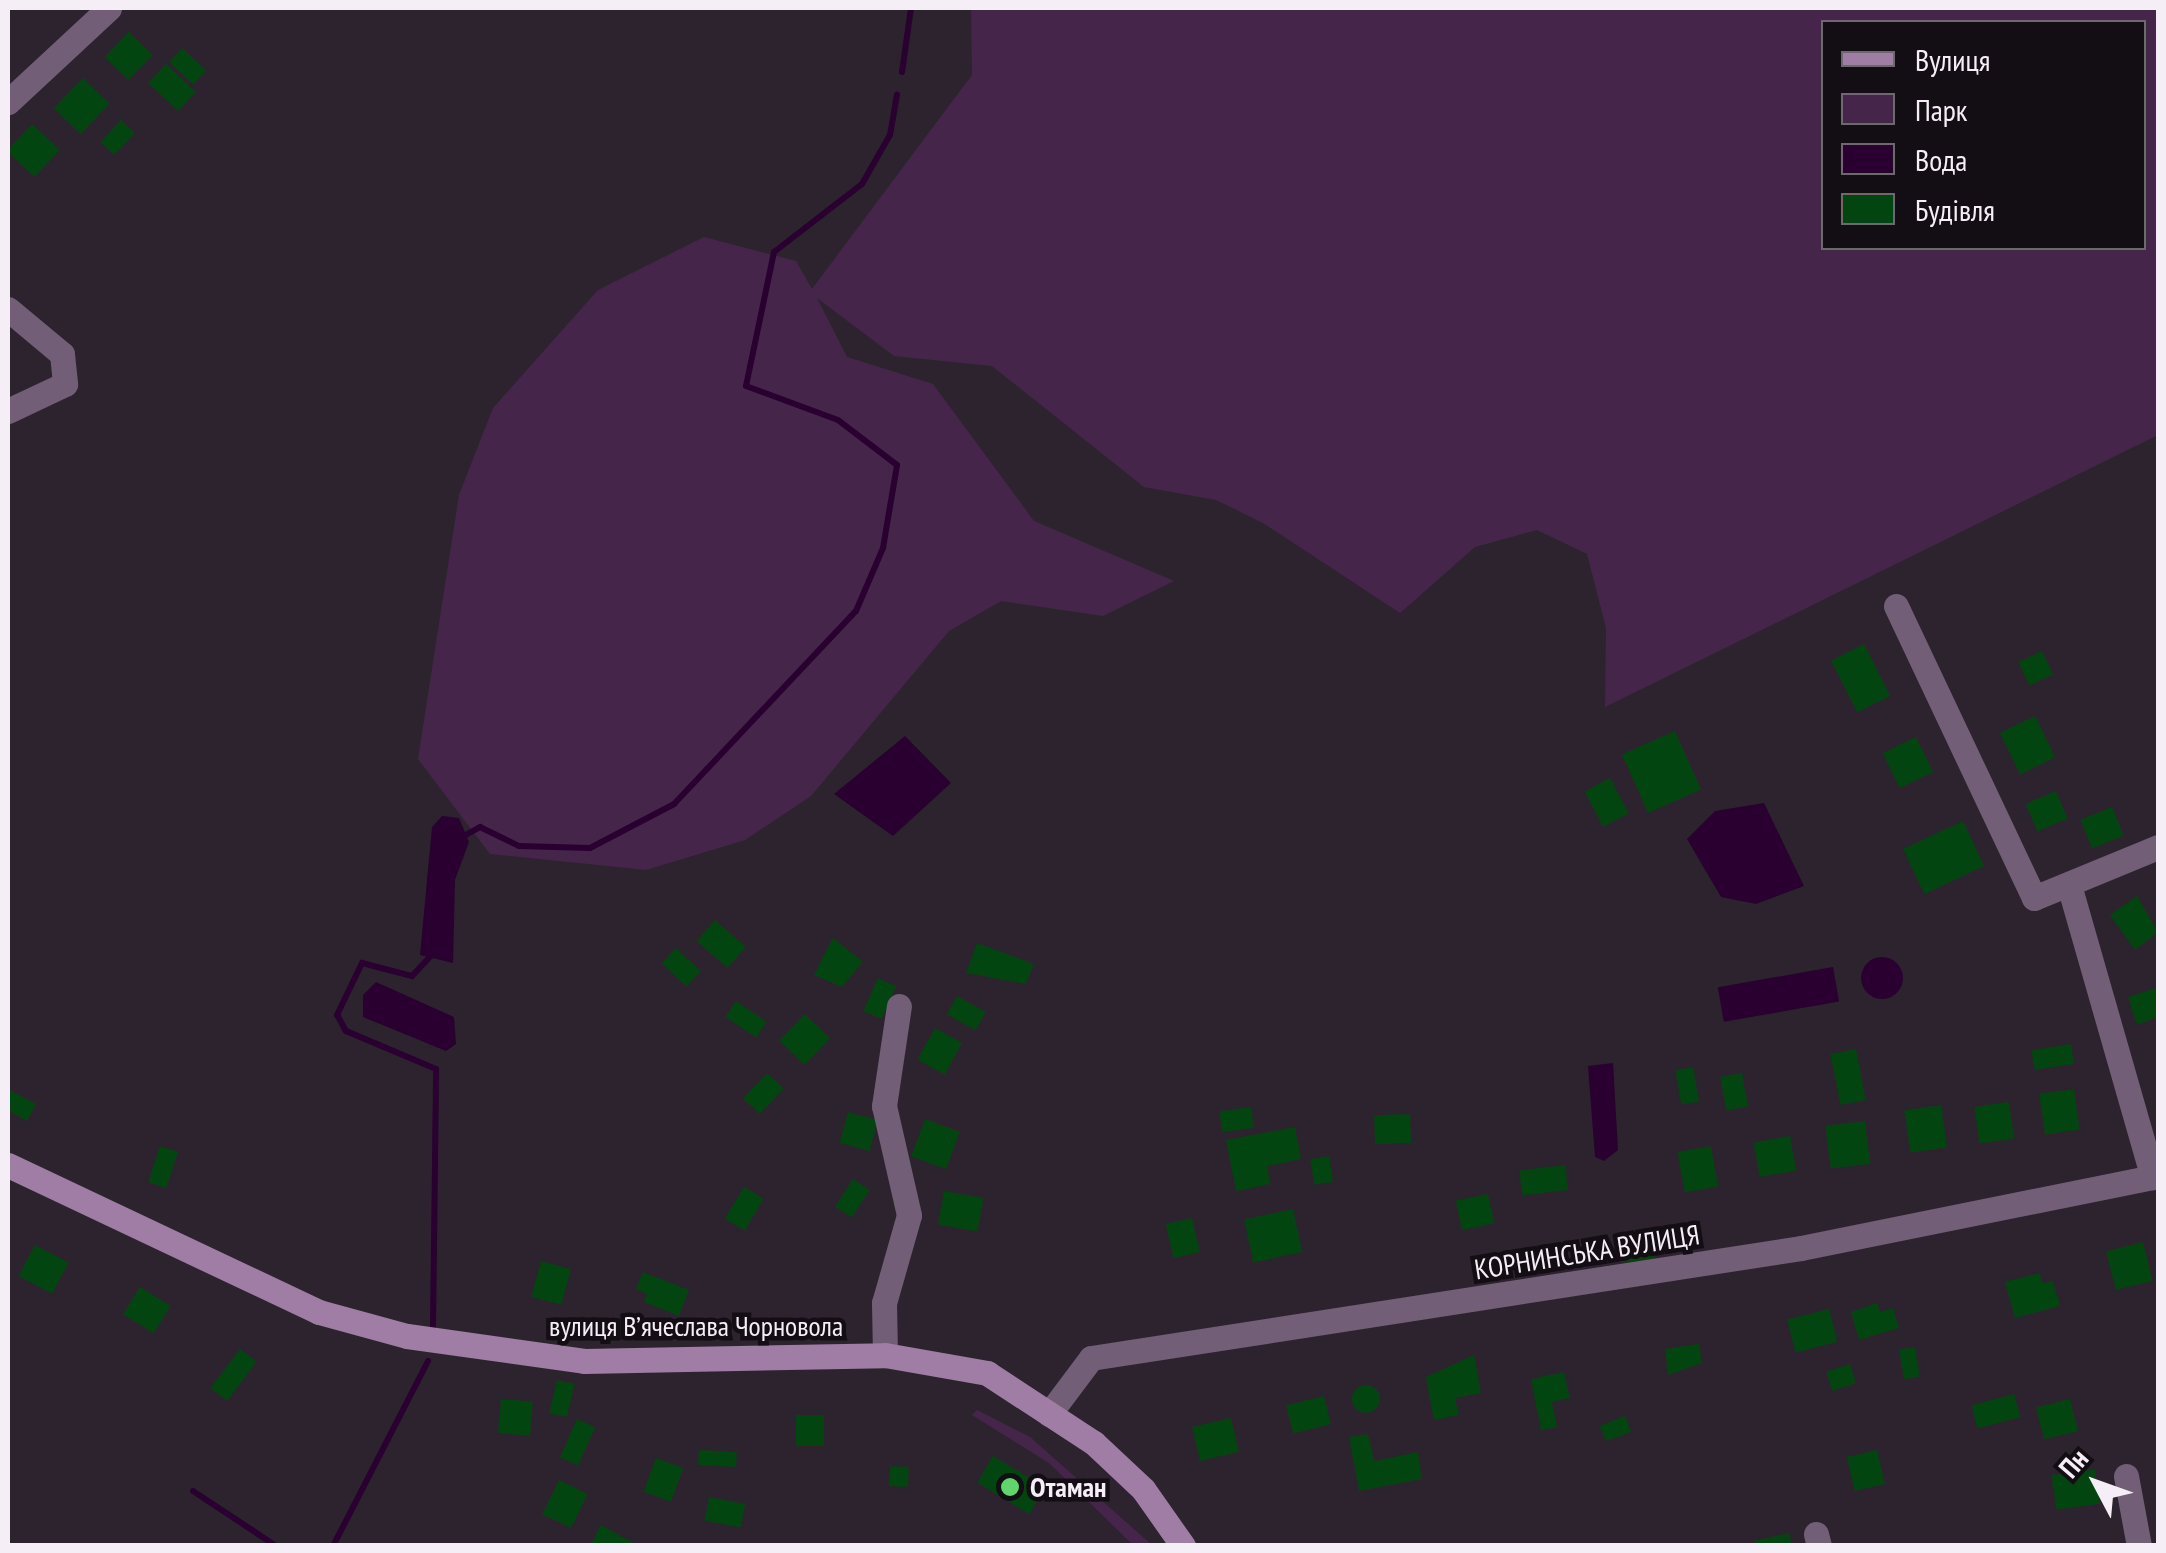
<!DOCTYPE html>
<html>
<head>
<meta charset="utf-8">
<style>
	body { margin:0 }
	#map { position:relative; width:2166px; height:1553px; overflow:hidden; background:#2d232f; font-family:"PT Sans Narrow",sans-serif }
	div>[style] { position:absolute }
	.green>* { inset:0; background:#45264a }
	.water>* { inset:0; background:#290030; transform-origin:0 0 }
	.round { border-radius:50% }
	.stream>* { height:6px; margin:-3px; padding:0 3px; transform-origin:3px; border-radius:3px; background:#290030 }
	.building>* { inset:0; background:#034511; transform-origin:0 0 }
	.street>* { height:25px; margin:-12.5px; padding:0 12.5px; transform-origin:12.5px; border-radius:12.5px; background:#735e77 }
	.secondary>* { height:25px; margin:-12.5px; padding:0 12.5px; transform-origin:12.5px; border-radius:12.5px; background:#9f7da4 }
	.dots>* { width:28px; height:28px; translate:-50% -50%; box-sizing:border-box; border:5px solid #130e13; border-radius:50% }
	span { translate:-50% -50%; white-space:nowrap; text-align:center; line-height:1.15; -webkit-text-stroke:9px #130e13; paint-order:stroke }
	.street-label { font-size:28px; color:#f5eef6 }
	.poi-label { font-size:28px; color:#f5eef6; font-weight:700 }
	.left { translate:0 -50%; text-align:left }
	.frame { position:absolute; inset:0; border:10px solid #f5eef6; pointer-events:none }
	.legend { position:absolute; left:1821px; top:20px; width:325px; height:230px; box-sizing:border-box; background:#130e13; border:2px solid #6d686e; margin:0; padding:12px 18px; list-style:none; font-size:30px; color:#f5eef6 }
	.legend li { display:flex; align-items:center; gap:20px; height:50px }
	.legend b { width:50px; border:2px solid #6d686e }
	.north { position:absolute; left:2046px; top:1433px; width:100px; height:100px; -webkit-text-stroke:8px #130e13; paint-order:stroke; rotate:311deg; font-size:28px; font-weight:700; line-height:40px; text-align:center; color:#f5eef6 }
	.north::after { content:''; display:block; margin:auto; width:35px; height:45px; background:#f5eef6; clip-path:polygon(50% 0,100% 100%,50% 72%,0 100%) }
</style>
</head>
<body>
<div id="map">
	<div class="green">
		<i style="clip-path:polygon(evenodd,971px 8px,2158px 8px,2158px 435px,1605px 707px,1606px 628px,1587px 554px,1537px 530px,1475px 547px,1400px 613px,1263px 523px,1216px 500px,1144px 487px,992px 366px,894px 356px,817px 298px,847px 357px,933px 384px,1034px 521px,1174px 581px,1103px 616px,1001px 601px,949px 631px,811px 796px,745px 840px,646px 870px,490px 854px,418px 759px,459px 495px,493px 408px,598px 290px,704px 237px,796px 261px,812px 289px,972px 75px,971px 8px,1824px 22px,2144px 22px,2144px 248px,1824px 248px,1824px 22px)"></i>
		<i style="clip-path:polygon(977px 1410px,1030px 1437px,1152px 1545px,1133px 1545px,1049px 1463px,972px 1415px)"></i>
	</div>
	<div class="water">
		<i style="clip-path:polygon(905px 736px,951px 783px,893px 836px,834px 794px)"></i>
		<i style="clip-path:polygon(1764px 803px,1804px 886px,1756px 904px,1721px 897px,1687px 839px,1715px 811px)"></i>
		<i style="clip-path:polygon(442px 816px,459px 818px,469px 842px,455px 880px,453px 963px,420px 955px,432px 827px)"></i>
		<i class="round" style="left:1861px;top:957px;width:42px;height:42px"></i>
		<i style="left:1833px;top:967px;width:35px;height:117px;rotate:80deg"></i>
		<i style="clip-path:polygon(376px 982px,454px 1017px,456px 1044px,446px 1051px,363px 1017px,363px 995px)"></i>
		<i style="clip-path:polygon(1613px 1063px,1618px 1150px,1604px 1161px,1595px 1157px,1588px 1066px)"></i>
	</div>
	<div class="stream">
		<i style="left:902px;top:72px;width:65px;rotate:-82deg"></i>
		<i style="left:462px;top:837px;width:21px;rotate:-29deg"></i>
		<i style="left:480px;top:827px;width:43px;rotate:26deg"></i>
		<i style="left:519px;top:846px;width:71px;rotate:1.6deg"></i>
		<i style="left:590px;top:848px;width:95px;rotate:-27.6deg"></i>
		<i style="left:674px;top:804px;width:265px;rotate:-46.7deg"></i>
		<i style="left:856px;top:611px;width:69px;rotate:-66.8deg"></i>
		<i style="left:883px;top:548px;width:84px;rotate:-80.4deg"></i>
		<i style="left:897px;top:465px;width:74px;rotate:-142.7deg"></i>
		<i style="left:838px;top:420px;width:98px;rotate:-159.7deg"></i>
		<i style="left:746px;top:386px;width:137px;rotate:-78.2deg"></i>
		<i style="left:774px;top:252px;width:111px;rotate:-37.7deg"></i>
		<i style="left:862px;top:184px;width:56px;rotate:-60.3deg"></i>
		<i style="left:890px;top:135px;width:41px;rotate:-80.1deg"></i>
		<i style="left:433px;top:1326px;width:257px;rotate:-89.3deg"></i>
		<i style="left:436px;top:1069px;width:98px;rotate:-157.1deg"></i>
		<i style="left:346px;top:1031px;width:18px;rotate:-119deg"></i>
		<i style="left:337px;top:1015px;width:58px;rotate:-64.3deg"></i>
		<i style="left:362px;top:963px;width:52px;rotate:14.6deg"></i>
		<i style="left:412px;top:976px;width:33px;rotate:-47deg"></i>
		<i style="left:193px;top:1491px;width:100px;rotate:33.5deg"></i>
		<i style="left:333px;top:1546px;width:208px;rotate:-62.8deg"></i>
	</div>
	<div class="building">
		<i style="left:129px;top:32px;width:33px;height:35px;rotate:44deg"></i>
		<i style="left:182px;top:48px;width:33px;height:19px;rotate:43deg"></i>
		<i style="left:166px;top:64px;width:41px;height:26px;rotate:43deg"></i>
		<i style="left:83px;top:78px;width:37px;height:42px;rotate:44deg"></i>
		<i style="left:121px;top:120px;width:19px;height:30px;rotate:43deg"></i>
		<i style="left:32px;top:124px;width:38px;height:37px;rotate:43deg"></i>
		<i style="left:1864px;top:644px;width:58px;height:37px;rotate:63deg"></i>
		<i style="left:2042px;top:651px;width:26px;height:26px;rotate:65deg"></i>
		<i style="left:2035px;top:716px;width:46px;height:39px;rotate:64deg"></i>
		<i style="left:1675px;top:731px;width:64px;height:58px;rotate:66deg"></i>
		<i style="left:1916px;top:737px;width:39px;height:37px;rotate:64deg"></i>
		<i style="left:1610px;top:778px;width:40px;height:29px;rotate:62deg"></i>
		<i style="left:2056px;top:791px;width:30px;height:33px;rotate:67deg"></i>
		<i style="left:2112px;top:807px;width:31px;height:34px;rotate:68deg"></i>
		<i style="left:1963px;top:821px;width:50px;height:66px;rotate:65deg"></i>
		<i style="clip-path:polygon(2137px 896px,2158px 932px,2135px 950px,2110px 915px)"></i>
		<i style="left:715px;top:920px;width:41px;height:28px;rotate:41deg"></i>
		<i style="clip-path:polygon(833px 938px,863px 962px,842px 987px,814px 975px)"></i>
		<i style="clip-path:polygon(977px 943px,1034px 964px,1026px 984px,966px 973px)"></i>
		<i style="left:676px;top:948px;width:34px;height:21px;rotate:43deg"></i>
		<i style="left:878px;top:978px;width:20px;height:36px;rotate:24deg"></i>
		<i style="clip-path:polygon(2156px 988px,2158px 1017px,2137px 1025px,2128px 997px)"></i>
		<i style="left:957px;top:996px;width:33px;height:21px;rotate:29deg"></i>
		<i style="left:736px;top:1001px;width:37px;height:19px;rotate:34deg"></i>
		<i style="left:805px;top:1014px;width:35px;height:37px;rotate:44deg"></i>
		<i style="left:935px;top:1028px;width:31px;height:36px;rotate:29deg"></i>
		<i style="left:2071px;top:1044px;width:20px;height:40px;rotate:81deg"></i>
		<i style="left:1856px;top:1049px;width:52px;height:26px;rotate:79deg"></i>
		<i style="left:1693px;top:1067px;width:35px;height:18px;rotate:80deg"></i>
		<i style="left:767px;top:1073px;width:23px;height:35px;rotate:43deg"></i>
		<i style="left:1742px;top:1073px;width:34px;height:22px;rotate:80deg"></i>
		<i style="clip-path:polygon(8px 1089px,36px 1104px,27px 1121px,8px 1110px)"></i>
		<i style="left:2074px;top:1089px;width:41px;height:35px;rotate:82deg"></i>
		<i style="left:2009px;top:1102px;width:37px;height:35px;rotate:82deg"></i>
		<i style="left:1941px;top:1105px;width:43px;height:37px;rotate:82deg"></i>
		<i style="left:1251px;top:1107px;width:21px;height:32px;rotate:82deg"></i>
		<i style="left:848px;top:1112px;width:31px;height:32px;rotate:15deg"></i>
		<i style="left:1410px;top:1114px;width:29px;height:36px;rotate:88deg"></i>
		<i style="left:925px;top:1119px;width:37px;height:40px;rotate:20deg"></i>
		<i style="left:1865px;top:1121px;width:43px;height:40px;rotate:83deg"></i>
		<i style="clip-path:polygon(1295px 1127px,1301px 1159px,1267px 1166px,1270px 1184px,1236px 1191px,1226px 1140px)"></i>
		<i style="left:1790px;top:1136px;width:35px;height:37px;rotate:80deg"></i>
		<i style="left:160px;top:1146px;width:19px;height:38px;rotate:18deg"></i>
		<i style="left:1711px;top:1146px;width:41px;height:34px;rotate:80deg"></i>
		<i style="left:1329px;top:1156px;width:26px;height:19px;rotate:81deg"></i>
		<i style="left:1565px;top:1165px;width:25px;height:46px;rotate:83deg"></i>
		<i style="left:853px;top:1179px;width:20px;height:33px;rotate:33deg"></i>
		<i style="left:744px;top:1187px;width:23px;height:37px;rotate:31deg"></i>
		<i style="left:944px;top:1191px;width:40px;height:34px;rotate:10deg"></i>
		<i style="left:1488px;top:1194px;width:30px;height:33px;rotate:78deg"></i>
		<i style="left:1293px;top:1209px;width:44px;height:50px;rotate:78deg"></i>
		<i style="left:1192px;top:1218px;width:35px;height:27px;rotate:77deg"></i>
		<i style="left:2143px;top:1242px;width:40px;height:38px;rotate:76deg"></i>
		<i style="left:1652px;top:1243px;width:16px;height:31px;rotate:83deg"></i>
		<i style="left:35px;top:1245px;width:38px;height:35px;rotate:28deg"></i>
		<i style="left:541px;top:1261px;width:31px;height:37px;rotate:15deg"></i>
		<i style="clip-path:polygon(643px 1272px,689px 1290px,679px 1316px,644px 1302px,647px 1294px,636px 1289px)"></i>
		<i style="clip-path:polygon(2040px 1273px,2042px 1283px,2053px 1281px,2060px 1306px,2015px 1318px,2005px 1282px)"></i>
		<i style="left:140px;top:1287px;width:36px;height:32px;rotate:32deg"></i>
		<i style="clip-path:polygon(1877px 1303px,1880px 1312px,1893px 1308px,1899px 1328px,1859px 1340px,1851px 1312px)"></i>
		<i style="left:1829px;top:1309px;width:34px;height:43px;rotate:76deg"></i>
		<i style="clip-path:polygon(1699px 1344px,1702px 1363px,1668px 1375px,1665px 1349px)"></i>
		<i style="left:1915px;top:1347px;width:30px;height:16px;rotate:81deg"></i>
		<i style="left:240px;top:1349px;width:21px;height:49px;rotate:37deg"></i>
		<i style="clip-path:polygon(1474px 1355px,1481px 1393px,1455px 1398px,1459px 1415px,1434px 1420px,1426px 1377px)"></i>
		<i style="left:1850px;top:1364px;width:20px;height:25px;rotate:72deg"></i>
		<i style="clip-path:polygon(1564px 1372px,1570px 1398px,1552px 1402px,1557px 1427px,1541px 1430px,1531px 1379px)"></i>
		<i style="left:557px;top:1380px;width:18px;height:34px;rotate:13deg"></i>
		<i class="round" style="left:1352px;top:1385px;width:28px;height:28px"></i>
		<i style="left:2014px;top:1394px;width:24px;height:44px;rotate:75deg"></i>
		<i style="left:1324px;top:1396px;width:29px;height:39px;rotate:76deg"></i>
		<i style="left:501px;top:1399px;width:32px;height:34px;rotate:5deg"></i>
		<i style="left:2070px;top:1399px;width:33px;height:35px;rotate:76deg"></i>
		<i style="left:796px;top:1415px;width:28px;height:31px"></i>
		<i style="left:1625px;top:1416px;width:17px;height:27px;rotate:69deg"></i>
		<i style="left:1231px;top:1418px;width:35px;height:40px;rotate:77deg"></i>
		<i style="left:577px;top:1419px;width:20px;height:42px;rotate:24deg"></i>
		<i style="clip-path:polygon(1368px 1434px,1374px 1461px,1418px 1452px,1422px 1479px,1359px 1491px,1349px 1437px)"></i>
		<i style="left:699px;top:1450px;width:38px;height:15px;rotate:3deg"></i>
		<i style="left:1877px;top:1450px;width:35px;height:31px;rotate:77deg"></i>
		<i style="left:993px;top:1456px;width:61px;height:31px;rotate:31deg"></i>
		<i style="left:656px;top:1458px;width:29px;height:36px;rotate:20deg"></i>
		<i style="left:890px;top:1466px;width:19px;height:20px;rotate:3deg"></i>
		<i style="left:2095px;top:1469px;width:35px;height:44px;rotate:82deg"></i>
		<i style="left:559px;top:1480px;width:32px;height:38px;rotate:26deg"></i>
		<i style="left:709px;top:1497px;width:37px;height:24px;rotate:11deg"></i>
		<i style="clip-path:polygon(601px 1525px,632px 1542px,630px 1546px,590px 1546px)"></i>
		<i style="clip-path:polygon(1789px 1533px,1792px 1546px,1755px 1546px,1754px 1541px)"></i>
	</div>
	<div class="street">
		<i style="left:8px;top:102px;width:138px;rotate:-42.9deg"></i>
		<i style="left:8px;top:309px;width:70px;rotate:39.8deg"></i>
		<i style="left:62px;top:354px;width:30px;rotate:84deg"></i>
		<i style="left:65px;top:384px;width:63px;rotate:154.7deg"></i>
		<i style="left:1896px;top:606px;width:323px;rotate:64.7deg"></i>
		<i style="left:2034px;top:898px;width:134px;rotate:-22.4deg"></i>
		<i style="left:2069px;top:885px;width:304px;rotate:74deg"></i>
		<i style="left:885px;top:1355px;width:52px;rotate:-91.1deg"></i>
		<i style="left:884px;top:1303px;width:91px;rotate:-74.1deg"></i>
		<i style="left:909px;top:1215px;width:112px;rotate:-102.9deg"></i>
		<i style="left:884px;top:1106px;width:101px;rotate:-81.5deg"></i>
		<i style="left:1049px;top:1414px;width:70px;rotate:-53.1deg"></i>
		<i style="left:1091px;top:1358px;width:718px;rotate:-8.81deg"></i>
		<i style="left:1801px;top:1248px;width:364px;rotate:-11.4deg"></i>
		<i style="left:2126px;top:1476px;width:71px;rotate:79.5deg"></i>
		<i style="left:1816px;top:1534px;width:12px;rotate:76deg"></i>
	</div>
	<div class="secondary">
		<i style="left:8px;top:1165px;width:344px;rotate:25.3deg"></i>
		<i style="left:319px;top:1312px;width:91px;rotate:15.3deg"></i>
		<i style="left:407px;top:1336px;width:179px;rotate:8deg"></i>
		<i style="left:584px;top:1361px;width:301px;rotate:-1.1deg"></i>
		<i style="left:885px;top:1355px;width:104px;rotate:10deg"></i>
		<i style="left:987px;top:1373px;width:128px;rotate:33.2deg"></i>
		<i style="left:1094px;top:1443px;width:67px;rotate:43.2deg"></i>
		<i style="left:1143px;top:1489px;width:70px;rotate:54.9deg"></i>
	</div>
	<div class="dots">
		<i style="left:1010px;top:1487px;background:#60d56b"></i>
	</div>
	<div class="street-label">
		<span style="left:1587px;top:1252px;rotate:-9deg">КОРНИНСЬКА ВУЛИЦЯ</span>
		<span style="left:696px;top:1326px">вулиця Вʼячеслава Чорновола</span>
	</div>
	<div class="poi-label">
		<span class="left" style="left:1030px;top:1487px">Отаман</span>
	</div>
	<div class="frame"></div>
	<ul class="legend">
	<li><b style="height:12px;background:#9f7da4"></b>Вулиця</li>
	<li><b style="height:28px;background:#45264a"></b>Парк</li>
	<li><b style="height:28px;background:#290030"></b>Вода</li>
	<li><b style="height:28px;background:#034511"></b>Будівля</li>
	</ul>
	<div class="north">Пн</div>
</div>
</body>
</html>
